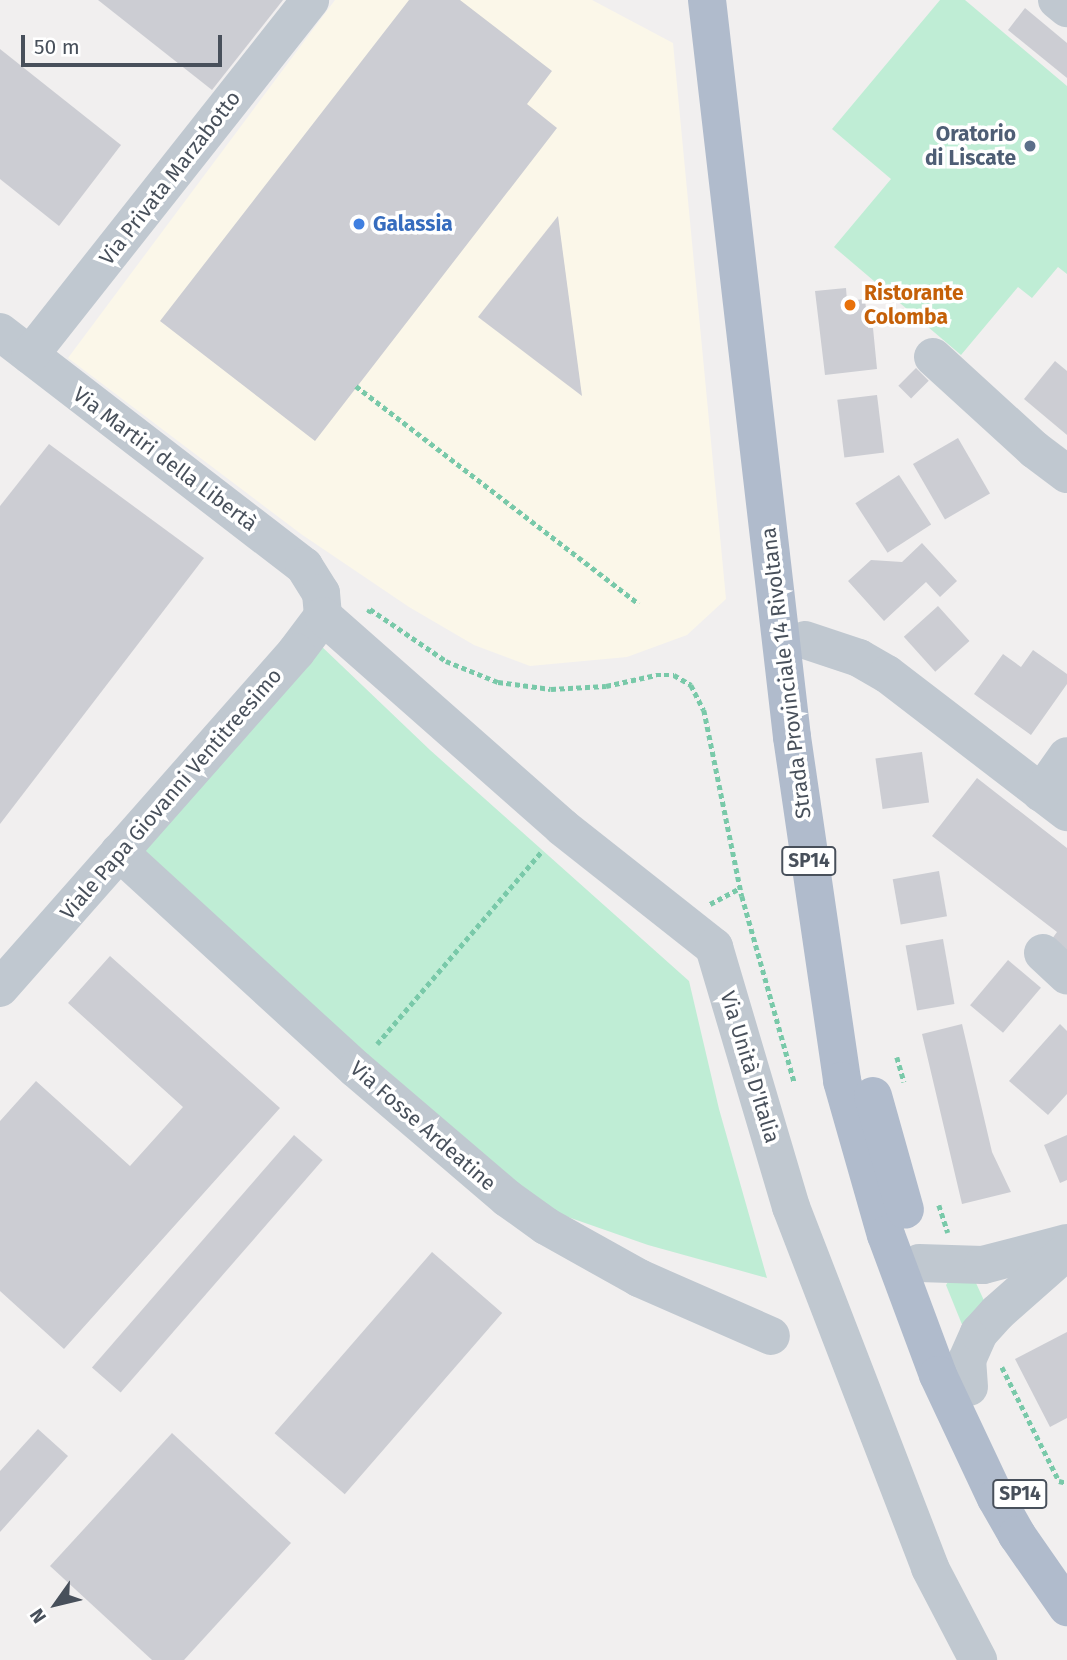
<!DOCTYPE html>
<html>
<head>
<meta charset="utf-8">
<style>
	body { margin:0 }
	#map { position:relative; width:1067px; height:1660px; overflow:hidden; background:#f1efef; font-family:"Fira Sans",sans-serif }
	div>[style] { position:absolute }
	.commercial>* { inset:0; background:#fbf7e9 }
	.green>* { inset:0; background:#bfedd5 }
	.building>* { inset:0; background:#cccdd3; transform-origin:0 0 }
	.path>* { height:4.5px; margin-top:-2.25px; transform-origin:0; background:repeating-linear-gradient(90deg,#79c9a9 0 5px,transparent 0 8.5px) }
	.minor>* { height:38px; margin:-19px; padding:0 19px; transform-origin:19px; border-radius:19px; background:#c0c8d0 }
	.major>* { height:38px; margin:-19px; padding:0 19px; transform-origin:19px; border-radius:19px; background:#b0bbcc }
	.dots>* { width:19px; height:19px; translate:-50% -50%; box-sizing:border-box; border:4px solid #fff; border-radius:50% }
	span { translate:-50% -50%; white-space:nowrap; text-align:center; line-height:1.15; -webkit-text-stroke:7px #fff; paint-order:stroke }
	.shield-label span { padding:2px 5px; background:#fff; border:2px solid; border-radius:5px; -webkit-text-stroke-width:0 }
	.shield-label { font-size:19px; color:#48505b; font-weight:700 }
	.service-label { font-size:21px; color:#4e5e75; font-weight:700 }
	.right { translate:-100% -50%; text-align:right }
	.street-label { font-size:21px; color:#48505b }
	.shop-label { font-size:21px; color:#366cbe; font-weight:700 }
	.left { translate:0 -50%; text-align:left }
	.food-label { font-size:21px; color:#c56008; font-weight:700 }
	.north { position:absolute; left:21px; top:1569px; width:70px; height:70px; -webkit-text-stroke:5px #fff; paint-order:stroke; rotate:236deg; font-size:19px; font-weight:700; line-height:28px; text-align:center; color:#48505b }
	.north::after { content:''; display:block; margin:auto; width:24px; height:32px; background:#48505b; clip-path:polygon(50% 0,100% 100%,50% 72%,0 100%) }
	.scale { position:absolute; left:21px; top:35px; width:201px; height:32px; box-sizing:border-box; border:4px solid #48505b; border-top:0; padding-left:9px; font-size:21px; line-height:24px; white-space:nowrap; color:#48505b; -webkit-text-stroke:5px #fff; paint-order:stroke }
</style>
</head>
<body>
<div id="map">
	<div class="commercial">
		<i style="clip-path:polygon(335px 0,592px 0,673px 43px,726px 599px,687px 635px,627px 657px,530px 666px,474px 645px,409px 607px,301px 534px,68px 358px)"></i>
	</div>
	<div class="green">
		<i style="clip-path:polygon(940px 0,965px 0,1067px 86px,1067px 274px,1058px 267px,1032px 298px,1018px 287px,961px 355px,834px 247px,891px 179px,832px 129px)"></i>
		<i style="clip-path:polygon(319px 644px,430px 750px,689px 981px,719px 1109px,767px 1278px,648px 1245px,545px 1209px,343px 1037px,139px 852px)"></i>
		<i style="clip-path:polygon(948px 1282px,976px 1283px,986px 1305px,963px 1327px,946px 1285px)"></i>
	</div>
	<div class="building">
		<i style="clip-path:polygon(98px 0,283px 0,212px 90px)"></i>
		<i style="clip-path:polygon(409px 0,460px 0,552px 71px,527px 104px,557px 128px,315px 441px,160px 321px)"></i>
		<i style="clip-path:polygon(1025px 8px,1067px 43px,1067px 78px,1008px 30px)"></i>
		<i style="clip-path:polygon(0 49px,121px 145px,59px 226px,0 179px)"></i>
		<i style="clip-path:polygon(558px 216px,582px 396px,478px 317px)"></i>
		<i style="clip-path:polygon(846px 288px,847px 301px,865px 299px,868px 328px,873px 328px,877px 369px,825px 375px,815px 291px)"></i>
		<i style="clip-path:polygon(1055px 361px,1067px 371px,1067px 435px,1024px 399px)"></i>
		<i style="left:916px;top:368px;width:18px;height:25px;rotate:45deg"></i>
		<i style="left:877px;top:395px;width:58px;height:40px;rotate:83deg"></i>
		<i style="left:958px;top:438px;width:64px;height:52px;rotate:60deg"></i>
		<i style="clip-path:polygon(49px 444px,204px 558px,0 824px,0 506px)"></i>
		<i style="left:899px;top:475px;width:59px;height:52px;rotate:57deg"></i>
		<i style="clip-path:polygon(922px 543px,957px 581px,940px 597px,926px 582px,884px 621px,848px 581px,871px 560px,902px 562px)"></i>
		<i style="left:938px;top:606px;width:47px;height:46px;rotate:48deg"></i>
		<i style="clip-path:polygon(1033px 650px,1067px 674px,1067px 684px,1031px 735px,974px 694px,1003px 654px,1021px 667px)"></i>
		<i style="left:922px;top:752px;width:51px;height:47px;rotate:82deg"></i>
		<i style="clip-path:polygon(977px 778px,1067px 848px,1067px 968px,1044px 950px,1057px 932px,932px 836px)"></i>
		<i style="left:939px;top:871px;width:46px;height:47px;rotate:80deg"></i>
		<i style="left:943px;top:939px;width:66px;height:38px;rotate:80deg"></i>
		<i style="clip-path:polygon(110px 956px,280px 1108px,64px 1349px,0 1291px,0 1121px,36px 1081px,130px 1166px,183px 1107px,68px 1003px)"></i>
		<i style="left:1008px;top:960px;width:43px;height:59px;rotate:40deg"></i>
		<i style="clip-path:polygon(962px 1024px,992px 1152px,1011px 1192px,962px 1204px,922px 1034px)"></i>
		<i style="clip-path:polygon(1060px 1024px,1067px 1031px,1067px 1094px,1048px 1115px,1009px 1081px)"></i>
		<i style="left:294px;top:1135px;width:38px;height:308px;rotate:41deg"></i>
		<i style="clip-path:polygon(1067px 1135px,1067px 1180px,1060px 1183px,1044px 1145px)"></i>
		<i style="left:432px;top:1252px;width:93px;height:240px;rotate:41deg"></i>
		<i style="clip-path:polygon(1067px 1332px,1067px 1418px,1050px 1427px,1015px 1359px)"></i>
		<i style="clip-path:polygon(38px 1429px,68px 1456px,0 1532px,0 1471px)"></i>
		<i style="clip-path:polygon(172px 1433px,291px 1543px,184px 1660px,152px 1660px,50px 1566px)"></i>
	</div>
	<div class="path">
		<i style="left:356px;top:386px;width:357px;rotate:37.6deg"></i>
		<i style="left:368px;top:613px;width:4px;rotate:-63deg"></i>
		<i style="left:370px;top:609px;width:92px;rotate:34.4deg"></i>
		<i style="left:446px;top:661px;width:56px;rotate:22deg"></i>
		<i style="left:498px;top:682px;width:53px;rotate:7.5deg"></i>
		<i style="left:551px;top:689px;width:55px;rotate:-3.1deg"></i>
		<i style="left:606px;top:686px;width:51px;rotate:-12.4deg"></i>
		<i style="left:656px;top:675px;width:18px"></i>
		<i style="left:674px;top:675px;width:20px;rotate:30deg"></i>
		<i style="left:691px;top:685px;width:28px;rotate:63deg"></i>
		<i style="left:704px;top:710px;width:190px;rotate:78.5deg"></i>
		<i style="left:742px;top:896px;width:195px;rotate:74.3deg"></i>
		<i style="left:710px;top:904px;width:34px;rotate:-28deg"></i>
		<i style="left:377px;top:1044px;width:254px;rotate:-49.5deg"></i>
		<i style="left:897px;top:1057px;width:26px;rotate:74deg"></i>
		<i style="left:939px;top:1205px;width:29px;rotate:72deg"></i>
		<i style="left:1002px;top:1367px;width:127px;rotate:63.4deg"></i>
		<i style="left:1059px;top:1481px;width:8px;rotate:14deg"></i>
	</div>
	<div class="minor">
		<i style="left:1057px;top:0;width:13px;rotate:39deg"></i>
		<i style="left:0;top:332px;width:384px;rotate:37.6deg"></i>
		<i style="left:304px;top:566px;width:32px;rotate:58deg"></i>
		<i style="left:321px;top:593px;width:23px;rotate:85deg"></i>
		<i style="left:323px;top:616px;width:45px;rotate:126.9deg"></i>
		<i style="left:296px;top:652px;width:448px;rotate:131.4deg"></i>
		<i style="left:30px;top:355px;width:452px;rotate:-51.7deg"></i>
		<i style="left:933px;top:357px;width:138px;rotate:42.4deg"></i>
		<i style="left:1035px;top:450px;width:40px;rotate:37deg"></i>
		<i style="left:323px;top:616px;width:319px;rotate:41.4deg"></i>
		<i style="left:562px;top:827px;width:194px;rotate:38.3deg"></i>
		<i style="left:714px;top:947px;width:271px;rotate:73.5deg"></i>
		<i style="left:791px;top:1207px;width:387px;rotate:68.9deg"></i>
		<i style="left:930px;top:1568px;width:104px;rotate:62.4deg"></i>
		<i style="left:805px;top:640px;width:57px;rotate:18.4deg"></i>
		<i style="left:859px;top:658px;width:32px;rotate:30deg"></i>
		<i style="left:887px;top:674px;width:227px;rotate:37.5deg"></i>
		<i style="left:1041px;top:793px;width:45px;rotate:-54.9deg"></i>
		<i style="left:119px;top:852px;width:321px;rotate:42.5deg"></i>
		<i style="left:356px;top:1069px;width:199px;rotate:40.5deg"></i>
		<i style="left:507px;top:1198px;width:48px;rotate:35.7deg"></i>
		<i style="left:546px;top:1226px;width:107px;rotate:29.2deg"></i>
		<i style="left:639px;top:1278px;width:144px;rotate:23.7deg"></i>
		<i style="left:1043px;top:953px;width:33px;rotate:43deg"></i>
		<i style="left:919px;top:1263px;width:64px;rotate:1.8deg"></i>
		<i style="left:983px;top:1265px;width:87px;rotate:-14.7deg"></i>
		<i style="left:969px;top:1387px;width:27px;rotate:-94deg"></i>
		<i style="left:967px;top:1360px;width:30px;rotate:-66deg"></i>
		<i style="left:979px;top:1333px;width:27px;rotate:-48deg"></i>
		<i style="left:997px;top:1313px;width:94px;rotate:-41.5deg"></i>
	</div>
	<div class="major">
		<i style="left:707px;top:0;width:742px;rotate:83.42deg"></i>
		<i style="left:792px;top:737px;width:348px;rotate:81.7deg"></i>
		<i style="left:842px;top:1081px;width:160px;rotate:74.1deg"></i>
		<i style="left:886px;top:1235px;width:149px;rotate:69.6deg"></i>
		<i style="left:938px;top:1375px;width:136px;rotate:64.8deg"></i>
		<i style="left:996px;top:1498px;width:43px;rotate:60.4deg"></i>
		<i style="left:1017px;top:1535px;width:88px;rotate:55.2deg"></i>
		<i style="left:873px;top:1096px;width:118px;rotate:74.3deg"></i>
	</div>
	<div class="dots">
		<i style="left:1030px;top:146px;background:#5c6f8a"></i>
		<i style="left:359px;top:224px;background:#3f7fe0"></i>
		<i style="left:850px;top:305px;background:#e8710a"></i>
	</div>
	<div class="shield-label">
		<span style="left:809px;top:861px">SP14</span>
		<span style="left:1020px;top:1494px">SP14</span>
	</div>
	<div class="service-label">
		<span class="right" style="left:1016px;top:146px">Oratorio<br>di Liscate</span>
	</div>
	<div class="street-label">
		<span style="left:170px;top:178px;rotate:-52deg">Via Privata Marzabotto</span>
		<span style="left:165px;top:459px;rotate:37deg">Via Martiri della Libertà</span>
		<span style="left:786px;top:673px;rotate:-97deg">Strada Provinciale 14 Rivoltana</span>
		<span style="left:171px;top:794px;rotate:-49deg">Viale Papa Giovanni Ventitreesimo</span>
		<span style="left:750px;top:1067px;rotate:73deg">Via Unità D'Italia</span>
		<span style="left:423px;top:1126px;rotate:41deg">Via Fosse Ardeatine</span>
	</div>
	<div class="shop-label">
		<span class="left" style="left:373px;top:224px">Galassia</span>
	</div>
	<div class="food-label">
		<span class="left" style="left:864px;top:305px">Ristorante<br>Colomba</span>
	</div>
	<div class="north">N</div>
	<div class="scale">50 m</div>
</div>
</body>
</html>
